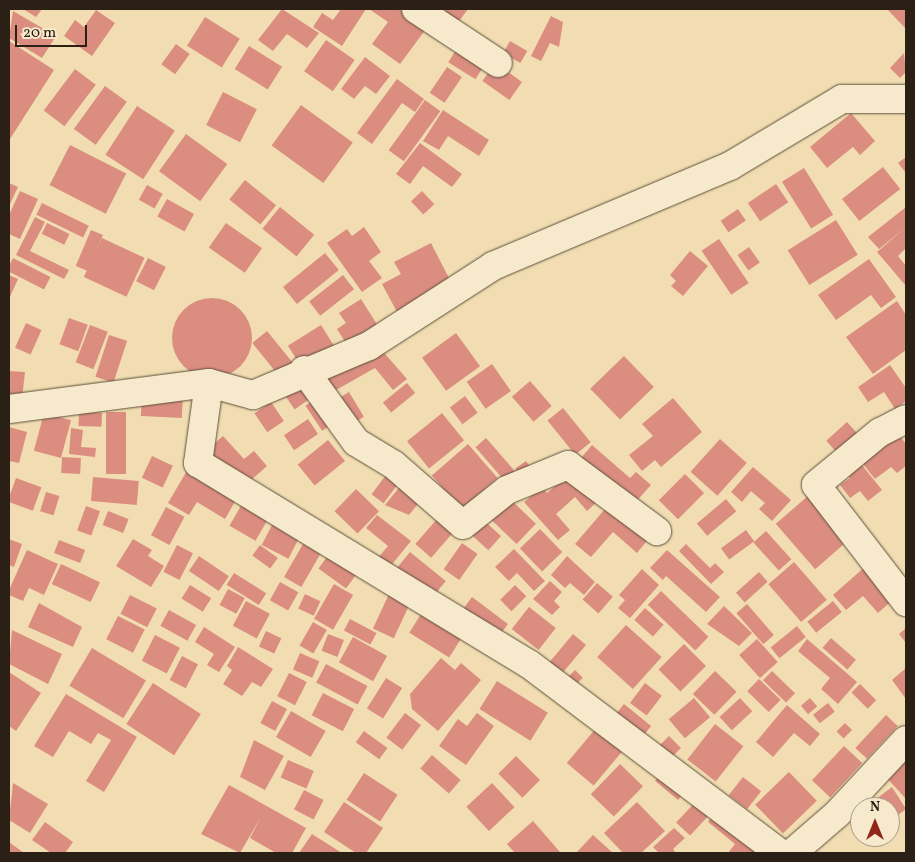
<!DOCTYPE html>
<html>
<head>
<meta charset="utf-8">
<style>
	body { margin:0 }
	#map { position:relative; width:915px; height:862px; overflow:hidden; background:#f1ddb1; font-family:Vollkorn,serif }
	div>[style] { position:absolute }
	.building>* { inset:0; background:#db8e80; transform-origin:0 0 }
	.round { border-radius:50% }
	.roads { filter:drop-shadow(0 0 1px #5c4f3c) drop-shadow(0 0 1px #5c4f3c) }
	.minor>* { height:28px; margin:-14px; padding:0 14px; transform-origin:14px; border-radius:14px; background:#f6e9cc }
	span { translate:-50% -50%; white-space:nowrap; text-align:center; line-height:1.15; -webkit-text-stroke:4px #f6e9cc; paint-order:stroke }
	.frame { position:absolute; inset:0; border:10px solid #2b2015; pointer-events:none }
	.north { position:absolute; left:850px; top:797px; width:50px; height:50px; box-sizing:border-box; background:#f6e9cc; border:1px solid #a59983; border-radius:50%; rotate:0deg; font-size:14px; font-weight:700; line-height:20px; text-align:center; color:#2b2015 }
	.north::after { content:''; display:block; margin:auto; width:18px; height:22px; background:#8f2418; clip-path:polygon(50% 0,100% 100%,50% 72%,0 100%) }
	.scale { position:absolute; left:15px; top:25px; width:72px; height:22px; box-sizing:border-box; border:2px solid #2b2015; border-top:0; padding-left:6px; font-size:15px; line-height:18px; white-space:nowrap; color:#2b2015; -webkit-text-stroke:4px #f6e9cc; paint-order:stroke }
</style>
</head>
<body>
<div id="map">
	<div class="building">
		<i style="clip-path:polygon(23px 9px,42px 9px,36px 17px)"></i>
		<i style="clip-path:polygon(282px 9px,319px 33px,307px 48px,287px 34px,273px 51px,258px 40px)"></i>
		<i style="clip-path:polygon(341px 9px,366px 9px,342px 46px,313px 27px,322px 13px,333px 20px)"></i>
		<i style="clip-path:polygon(369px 9px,407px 9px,429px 25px,400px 64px,372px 44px,388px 22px)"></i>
		<i style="clip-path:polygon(447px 9px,468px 9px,457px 24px,443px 14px)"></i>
		<i style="clip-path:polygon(887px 9px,906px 9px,906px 29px)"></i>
		<i style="clip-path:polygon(96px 10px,115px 23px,92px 56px,64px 36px,75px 20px,84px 27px)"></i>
		<i style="clip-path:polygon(13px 11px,56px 36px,42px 58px,9px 38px)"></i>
		<i style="clip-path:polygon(551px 16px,563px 22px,559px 47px,550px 43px,541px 61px,531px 56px)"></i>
		<i style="left:205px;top:17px;width:41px;height:34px;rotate:32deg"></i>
		<i style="left:326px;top:40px;width:35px;height:38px;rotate:35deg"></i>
		<i style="clip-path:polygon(9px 41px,54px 70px,10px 139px,9px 139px)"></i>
		<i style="left:510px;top:41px;width:20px;height:14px;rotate:30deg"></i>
		<i style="left:461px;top:42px;width:32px;height:24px;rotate:32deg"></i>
		<i style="left:176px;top:44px;width:17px;height:25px;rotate:36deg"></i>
		<i style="left:249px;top:46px;width:39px;height:27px;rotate:32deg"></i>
		<i style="clip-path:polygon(904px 53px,906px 72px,900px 78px,890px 68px)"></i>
		<i style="clip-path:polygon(365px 57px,390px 76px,376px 94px,365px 86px,354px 99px,341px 89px)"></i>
		<i style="left:495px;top:63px;width:33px;height:22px;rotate:35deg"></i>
		<i style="left:447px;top:67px;width:18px;height:31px;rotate:34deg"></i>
		<i style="left:75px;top:69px;width:26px;height:52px;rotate:37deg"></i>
		<i style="clip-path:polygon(397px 79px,424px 99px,415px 112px,402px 103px,372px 144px,357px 133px)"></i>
		<i style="left:105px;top:86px;width:27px;height:53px;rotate:36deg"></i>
		<i style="left:223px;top:92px;width:38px;height:37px;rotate:27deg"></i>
		<i style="left:425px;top:100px;width:19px;height:62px;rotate:36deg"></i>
		<i style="left:301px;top:105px;width:64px;height:50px;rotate:36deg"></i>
		<i style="left:137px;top:106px;width:45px;height:58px;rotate:33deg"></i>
		<i style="clip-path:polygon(443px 110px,489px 140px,479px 156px,448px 136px,439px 150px,423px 141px)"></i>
		<i style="clip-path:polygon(851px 113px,875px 141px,860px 155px,853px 147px,827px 168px,810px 147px)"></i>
		<i style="left:186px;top:134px;width:51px;height:46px;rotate:36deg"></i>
		<i style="clip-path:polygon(420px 143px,462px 174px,452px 187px,423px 166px,410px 184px,396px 174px)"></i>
		<i style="left:70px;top:145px;width:63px;height:45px;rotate:27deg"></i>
		<i style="clip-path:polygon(906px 157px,906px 173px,898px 163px)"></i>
		<i style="left:883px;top:167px;width:28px;height:52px;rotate:52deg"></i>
		<i style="left:804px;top:168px;width:55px;height:26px;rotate:58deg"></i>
		<i style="left:245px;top:180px;width:40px;height:25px;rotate:39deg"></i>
		<i style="clip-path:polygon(9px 183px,18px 187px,9px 206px)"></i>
		<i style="left:776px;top:184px;width:22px;height:34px;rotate:56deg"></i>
		<i style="left:147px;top:185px;width:18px;height:17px;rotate:29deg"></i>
		<i style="clip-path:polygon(20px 191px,38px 199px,20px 239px,9px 234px,9px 215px)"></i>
		<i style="left:422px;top:191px;width:18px;height:15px;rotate:47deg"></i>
		<i style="left:167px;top:199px;width:31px;height:20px;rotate:29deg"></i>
		<i style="left:42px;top:203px;width:52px;height:13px;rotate:26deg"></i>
		<i style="left:280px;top:207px;width:44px;height:28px;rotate:39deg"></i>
		<i style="clip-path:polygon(906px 207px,906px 248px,898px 256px,906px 266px,906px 286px,877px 252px,905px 228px,879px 249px,868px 237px)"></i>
		<i style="left:738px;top:209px;width:14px;height:21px;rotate:56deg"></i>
		<i style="clip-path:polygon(35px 217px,45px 222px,30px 251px,69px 270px,64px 279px,16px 255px)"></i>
		<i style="left:836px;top:220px;width:41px;height:57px;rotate:58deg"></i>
		<i style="left:47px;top:223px;width:25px;height:12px;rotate:26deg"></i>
		<i style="left:226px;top:223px;width:44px;height:30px;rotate:35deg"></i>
		<i style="clip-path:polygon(364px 227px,381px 252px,369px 261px,382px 278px,362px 292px,327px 243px,347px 229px,352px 236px)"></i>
		<i style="left:91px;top:230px;width:13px;height:39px;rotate:23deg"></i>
		<i style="left:102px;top:238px;width:47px;height:43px;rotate:25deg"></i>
		<i style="left:719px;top:239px;width:53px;height:21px;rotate:56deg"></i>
		<i style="clip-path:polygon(431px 243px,452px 284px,397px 312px,382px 284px,401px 274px,394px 262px)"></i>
		<i style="left:749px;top:247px;width:19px;height:14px;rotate:55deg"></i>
		<i style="clip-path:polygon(690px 251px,708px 266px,683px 296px,671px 286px,676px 281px,670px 275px)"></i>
		<i style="left:325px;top:253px;width:22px;height:54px;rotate:51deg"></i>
		<i style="left:13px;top:258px;width:42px;height:14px;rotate:27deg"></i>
		<i style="left:148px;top:258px;width:20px;height:26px;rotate:27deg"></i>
		<i style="clip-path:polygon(869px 259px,896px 297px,881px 308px,871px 295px,836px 320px,818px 295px)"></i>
		<i style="clip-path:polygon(9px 275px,18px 279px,9px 299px)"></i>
		<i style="left:343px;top:275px;width:18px;height:43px;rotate:52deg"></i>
		<i class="round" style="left:172px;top:298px;width:80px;height:80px"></i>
		<i style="clip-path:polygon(361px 299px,378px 326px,347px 345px,337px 329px,346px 323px,339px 313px)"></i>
		<i style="clip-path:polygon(897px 301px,906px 315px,906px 350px,873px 374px,846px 337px)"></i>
		<i style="left:69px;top:318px;width:20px;height:28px;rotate:20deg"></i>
		<i style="left:26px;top:323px;width:17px;height:27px;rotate:24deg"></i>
		<i style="left:90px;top:325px;width:19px;height:40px;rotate:21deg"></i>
		<i style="left:321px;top:325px;width:25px;height:39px;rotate:58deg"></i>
		<i style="left:267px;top:331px;width:40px;height:19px;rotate:51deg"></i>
		<i style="left:456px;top:333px;width:41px;height:42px;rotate:54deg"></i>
		<i style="left:109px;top:335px;width:19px;height:44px;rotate:18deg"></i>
		<i style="clip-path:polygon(379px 347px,407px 379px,393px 390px,375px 368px,329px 394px,321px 380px)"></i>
		<i style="left:624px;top:356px;width:43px;height:47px;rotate:46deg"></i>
		<i style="left:492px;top:364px;width:33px;height:31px;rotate:55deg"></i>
		<i style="clip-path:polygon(890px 365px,906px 388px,906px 401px,895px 409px,884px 392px,868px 402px,858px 387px)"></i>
		<i style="clip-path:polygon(9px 371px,25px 372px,22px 399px,9px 397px)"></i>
		<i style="left:530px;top:381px;width:33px;height:24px;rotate:49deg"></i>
		<i style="left:306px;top:382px;width:16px;height:25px;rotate:55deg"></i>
		<i style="left:407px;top:383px;width:13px;height:31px;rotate:51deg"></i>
		<i style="left:349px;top:392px;width:29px;height:15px;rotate:59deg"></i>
		<i style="left:142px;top:394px;width:41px;height:22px;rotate:3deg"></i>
		<i style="left:465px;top:396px;width:21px;height:19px;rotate:53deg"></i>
		<i style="left:317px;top:398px;width:30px;height:14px;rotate:56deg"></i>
		<i style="clip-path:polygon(673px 398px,702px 432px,661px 467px,655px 460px,642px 471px,629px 455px,653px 436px,642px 424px)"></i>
		<i style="left:271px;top:402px;width:23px;height:20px;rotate:56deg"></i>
		<i style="left:563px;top:408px;width:44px;height:20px;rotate:51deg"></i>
		<i style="left:79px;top:412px;width:23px;height:14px;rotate:2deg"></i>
		<i style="left:106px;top:412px;width:20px;height:62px"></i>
		<i style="left:44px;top:413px;width:28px;height:39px;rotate:15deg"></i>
		<i style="left:442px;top:413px;width:35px;height:45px;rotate:51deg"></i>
		<i style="left:308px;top:419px;width:18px;height:29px;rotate:56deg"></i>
		<i style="left:847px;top:422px;width:24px;height:28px;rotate:48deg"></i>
		<i style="clip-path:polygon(9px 427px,27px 432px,19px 463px,9px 461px)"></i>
		<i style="clip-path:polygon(71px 428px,83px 430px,81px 447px,96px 448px,95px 457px,69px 454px)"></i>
		<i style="clip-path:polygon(896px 431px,906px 444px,906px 466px,897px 473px,891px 467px,875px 479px,859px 459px)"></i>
		<i style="clip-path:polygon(223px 436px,244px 459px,254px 451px,267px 466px,242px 488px,208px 449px)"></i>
		<i style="left:486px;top:438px;width:53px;height:14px;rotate:49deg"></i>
		<i style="left:720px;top:439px;width:36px;height:44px;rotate:42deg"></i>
		<i style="left:328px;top:440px;width:27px;height:39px;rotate:51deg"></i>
		<i style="left:468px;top:444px;width:45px;height:48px;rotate:49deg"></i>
		<i style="clip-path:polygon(592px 445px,630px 478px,636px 472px,651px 485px,633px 505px,581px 458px)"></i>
		<i style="left:152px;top:456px;width:23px;height:24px;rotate:25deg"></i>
		<i style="left:62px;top:457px;width:19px;height:16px;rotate:3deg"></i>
		<i style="clip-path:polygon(858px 460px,882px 490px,868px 501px,860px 491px,850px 498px,840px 485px,850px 478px,844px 471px)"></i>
		<i style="left:526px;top:461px;width:12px;height:13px;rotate:55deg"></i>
		<i style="clip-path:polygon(753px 467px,791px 500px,772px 521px,759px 509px,765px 503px,751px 491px,742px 502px,731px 492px)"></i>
		<i style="clip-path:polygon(188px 469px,237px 498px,225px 519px,197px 502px,189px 515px,168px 503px)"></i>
		<i style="clip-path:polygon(573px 470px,599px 500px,587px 511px,575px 497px,556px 514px,570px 530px,558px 540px,524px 502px,542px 487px,547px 493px)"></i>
		<i style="left:389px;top:471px;width:15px;height:29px;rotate:37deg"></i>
		<i style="left:685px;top:474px;width:27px;height:37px;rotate:45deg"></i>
		<i style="left:93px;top:477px;width:46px;height:24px;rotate:5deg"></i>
		<i style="left:16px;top:478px;width:27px;height:25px;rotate:20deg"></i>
		<i style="clip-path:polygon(401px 485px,421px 500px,409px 515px,385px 505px)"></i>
		<i style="left:356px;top:489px;width:32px;height:31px;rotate:44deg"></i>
		<i style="left:46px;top:492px;width:14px;height:20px;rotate:17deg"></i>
		<i style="left:505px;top:494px;width:43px;height:28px;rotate:44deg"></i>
		<i style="left:809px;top:495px;width:60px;height:44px;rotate:49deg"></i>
		<i style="left:726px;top:499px;width:16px;height:38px;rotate:50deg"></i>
		<i style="clip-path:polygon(610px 503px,650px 537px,637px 553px,613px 532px,591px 557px,575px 544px)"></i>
		<i style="left:242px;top:504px;width:30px;height:25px;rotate:30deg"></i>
		<i style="left:86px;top:506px;width:15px;height:26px;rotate:20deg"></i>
		<i style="left:166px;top:507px;width:21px;height:32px;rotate:28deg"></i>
		<i style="left:108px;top:511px;width:22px;height:15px;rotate:21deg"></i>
		<i style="clip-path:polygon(377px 515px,411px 541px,389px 568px,377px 559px,388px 546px,366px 528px)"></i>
		<i style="left:481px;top:518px;width:27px;height:19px;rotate:42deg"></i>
		<i style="left:437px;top:519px;width:21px;height:33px;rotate:41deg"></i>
		<i style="left:274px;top:521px;width:30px;height:27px;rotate:27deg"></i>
		<i style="left:540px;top:529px;width:32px;height:28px;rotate:46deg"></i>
		<i style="left:746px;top:530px;width:14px;height:31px;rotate:54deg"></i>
		<i style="left:766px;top:531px;width:38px;height:17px;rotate:48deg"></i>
		<i style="clip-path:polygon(9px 539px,22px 544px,14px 567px,9px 565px)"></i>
		<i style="clip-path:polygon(133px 539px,152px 550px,148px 556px,164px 566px,151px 587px,116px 566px)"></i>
		<i style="left:59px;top:540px;width:28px;height:14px;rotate:21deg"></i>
		<i style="left:462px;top:543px;width:19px;height:32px;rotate:35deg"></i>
		<i style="left:303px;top:544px;width:20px;height:38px;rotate:30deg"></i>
		<i style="clip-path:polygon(686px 544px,710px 568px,715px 563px,724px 572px,711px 584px,679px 551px)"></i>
		<i style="left:177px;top:545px;width:18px;height:30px;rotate:27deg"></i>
		<i style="left:260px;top:545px;width:22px;height:13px;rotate:36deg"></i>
		<i style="clip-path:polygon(514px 549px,545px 581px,534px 591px,517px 573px,509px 581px,495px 567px)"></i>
		<i style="clip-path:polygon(27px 550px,58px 564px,44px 595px,29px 588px,23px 601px,9px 595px,9px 590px)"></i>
		<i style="left:332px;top:550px;width:34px;height:23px;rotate:36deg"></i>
		<i style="clip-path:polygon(667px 550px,720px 597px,706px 612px,666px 576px,663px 580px,650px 568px)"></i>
		<i style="left:410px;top:552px;width:46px;height:23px;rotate:39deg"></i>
		<i style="left:199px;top:556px;width:36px;height:18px;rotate:34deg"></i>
		<i style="clip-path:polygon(567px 556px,595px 582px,584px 595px,570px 583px,565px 588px,551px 575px)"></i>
		<i style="left:794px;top:562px;width:50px;height:34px;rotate:49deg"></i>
		<i style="left:61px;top:564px;width:43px;height:22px;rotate:25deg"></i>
		<i style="clip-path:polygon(867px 565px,896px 597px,878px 613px,863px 596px,846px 610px,833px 595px)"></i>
		<i style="clip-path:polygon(642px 569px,659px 585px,630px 618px,618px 608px,625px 600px,619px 595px)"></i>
		<i style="left:759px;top:572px;width:13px;height:31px;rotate:48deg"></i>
		<i style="left:234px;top:573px;width:38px;height:14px;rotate:32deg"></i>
		<i style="clip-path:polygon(550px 581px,562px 592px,554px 601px,560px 607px,552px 615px,533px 599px)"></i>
		<i style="left:280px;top:582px;width:21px;height:21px;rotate:29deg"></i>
		<i style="left:597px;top:583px;width:21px;height:22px;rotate:41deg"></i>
		<i style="left:334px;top:584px;width:22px;height:40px;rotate:30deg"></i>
		<i style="left:190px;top:585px;width:25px;height:16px;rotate:32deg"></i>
		<i style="left:515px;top:585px;width:16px;height:21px;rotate:45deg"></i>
		<i style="left:228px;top:589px;width:19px;height:18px;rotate:28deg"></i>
		<i style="left:661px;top:591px;width:66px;height:19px;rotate:44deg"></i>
		<i style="left:305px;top:594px;width:17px;height:16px;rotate:25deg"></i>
		<i style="left:389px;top:594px;width:23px;height:38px;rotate:25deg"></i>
		<i style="left:130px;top:595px;width:30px;height:21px;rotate:27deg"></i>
		<i style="left:472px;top:597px;width:45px;height:19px;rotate:37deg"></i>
		<i style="left:246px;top:601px;width:27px;height:28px;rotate:28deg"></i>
		<i style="left:833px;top:601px;width:14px;height:33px;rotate:51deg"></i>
		<i style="clip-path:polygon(39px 603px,82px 627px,73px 647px,28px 627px)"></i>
		<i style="left:747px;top:604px;width:41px;height:14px;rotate:49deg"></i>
		<i style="clip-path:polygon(724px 606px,752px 633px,739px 646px,707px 624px)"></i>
		<i style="left:529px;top:607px;width:34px;height:28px;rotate:38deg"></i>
		<i style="left:645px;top:608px;width:25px;height:16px;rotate:42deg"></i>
		<i style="left:169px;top:610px;width:31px;height:18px;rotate:29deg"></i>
		<i style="left:421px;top:614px;width:47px;height:22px;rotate:32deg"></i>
		<i style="left:118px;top:616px;width:30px;height:26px;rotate:27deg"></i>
		<i style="left:350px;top:619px;width:30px;height:13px;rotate:28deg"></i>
		<i style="left:313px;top:622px;width:16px;height:27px;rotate:30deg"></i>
		<i style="left:626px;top:625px;width:48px;height:43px;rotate:42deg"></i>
		<i style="left:797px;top:626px;width:14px;height:34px;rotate:51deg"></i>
		<i style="clip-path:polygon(204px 627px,235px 647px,219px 672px,207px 665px,214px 654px,195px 642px)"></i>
		<i style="clip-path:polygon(906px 628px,906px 643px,899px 634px)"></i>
		<i style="clip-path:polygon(12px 630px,62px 654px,48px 684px,9px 664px)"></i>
		<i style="left:266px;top:631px;width:17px;height:17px;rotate:25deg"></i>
		<i style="left:328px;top:634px;width:17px;height:18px;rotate:21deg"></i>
		<i style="left:573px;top:634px;width:17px;height:39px;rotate:40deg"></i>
		<i style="left:155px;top:635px;width:28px;height:29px;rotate:27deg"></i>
		<i style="left:353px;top:637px;width:39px;height:29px;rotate:29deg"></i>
		<i style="left:831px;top:638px;width:33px;height:13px;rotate:41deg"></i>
		<i style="left:757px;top:639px;width:31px;height:24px;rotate:48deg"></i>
		<i style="clip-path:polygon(807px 639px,857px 682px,838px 704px,821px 689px,830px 678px,798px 651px)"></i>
		<i style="left:684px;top:644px;width:31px;height:36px;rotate:45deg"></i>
		<i style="clip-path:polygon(238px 647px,273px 669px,261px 687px,252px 682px,242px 696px,223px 684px,232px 670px,227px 666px)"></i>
		<i style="left:92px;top:648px;width:63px;height:44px;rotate:31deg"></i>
		<i style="left:300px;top:653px;width:21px;height:18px;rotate:23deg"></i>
		<i style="left:182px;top:656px;width:18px;height:27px;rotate:27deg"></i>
		<i style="clip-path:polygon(441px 658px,455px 670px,461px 663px,481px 680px,438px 731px,412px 709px,410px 694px)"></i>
		<i style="left:326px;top:664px;width:47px;height:21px;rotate:28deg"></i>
		<i style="clip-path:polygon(906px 668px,906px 699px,892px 680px)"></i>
		<i style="left:575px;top:670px;width:11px;height:13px;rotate:45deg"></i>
		<i style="left:715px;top:671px;width:30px;height:32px;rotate:44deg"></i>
		<i style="left:772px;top:671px;width:32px;height:13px;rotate:44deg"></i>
		<i style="clip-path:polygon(9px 672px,41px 693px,16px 731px,9px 726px)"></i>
		<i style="left:289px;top:673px;width:20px;height:26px;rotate:27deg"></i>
		<i style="left:386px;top:678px;width:19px;height:36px;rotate:32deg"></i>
		<i style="left:759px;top:679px;width:30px;height:17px;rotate:44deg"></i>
		<i style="left:497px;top:681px;width:60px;height:33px;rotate:32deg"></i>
		<i style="left:153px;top:683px;width:57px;height:49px;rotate:33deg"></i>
		<i style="left:645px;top:683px;width:21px;height:25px;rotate:37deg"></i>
		<i style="left:860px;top:684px;width:23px;height:12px;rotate:45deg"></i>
		<i style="left:323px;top:693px;width:35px;height:25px;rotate:27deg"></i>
		<i style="clip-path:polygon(66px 694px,137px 737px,104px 792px,86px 781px,111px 740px,98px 733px,91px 744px,69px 731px,53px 757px,34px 746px)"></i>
		<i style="left:694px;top:698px;width:25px;height:33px;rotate:50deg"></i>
		<i style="left:740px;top:698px;width:18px;height:28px;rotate:47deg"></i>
		<i style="left:810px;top:698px;width:11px;height:12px;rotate:49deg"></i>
		<i style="left:272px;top:701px;width:17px;height:25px;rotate:28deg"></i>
		<i style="left:828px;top:703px;width:11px;height:19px;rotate:52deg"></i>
		<i style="left:624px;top:704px;width:35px;height:16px;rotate:39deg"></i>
		<i style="clip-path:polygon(787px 705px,820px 734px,810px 746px,794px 733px,773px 757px,756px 742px)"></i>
		<i style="left:291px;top:711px;width:40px;height:30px;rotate:30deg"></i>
		<i style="left:405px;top:713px;width:20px;height:31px;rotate:37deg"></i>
		<i style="clip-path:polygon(477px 713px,494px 726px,466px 765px,439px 746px,458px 719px,467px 726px)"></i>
		<i style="left:886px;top:715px;width:16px;height:45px;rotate:43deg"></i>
		<i style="left:845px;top:723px;width:10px;height:12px;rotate:45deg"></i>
		<i style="left:715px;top:724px;width:36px;height:45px;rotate:38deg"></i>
		<i style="left:597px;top:727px;width:35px;height:47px;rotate:40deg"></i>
		<i style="left:364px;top:731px;width:29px;height:14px;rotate:36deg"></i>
		<i style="left:669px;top:736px;width:17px;height:17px;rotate:45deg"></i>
		<i style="clip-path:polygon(254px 740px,284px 756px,265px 790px,240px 777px)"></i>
		<i style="left:844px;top:746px;width:25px;height:47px;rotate:43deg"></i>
		<i style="left:432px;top:755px;width:38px;height:18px;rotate:41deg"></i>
		<i style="left:516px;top:756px;width:34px;height:25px;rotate:45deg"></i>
		<i style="clip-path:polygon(906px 757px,906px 799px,885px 776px)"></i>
		<i style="left:288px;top:760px;width:28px;height:19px;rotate:23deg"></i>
		<i style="left:620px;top:764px;width:32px;height:42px;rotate:44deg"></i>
		<i style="left:664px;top:770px;width:30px;height:14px;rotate:40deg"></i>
		<i style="left:789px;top:772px;width:40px;height:47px;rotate:46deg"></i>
		<i style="left:364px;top:773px;width:40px;height:32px;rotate:33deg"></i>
		<i style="left:743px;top:777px;width:23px;height:23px;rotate:38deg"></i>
		<i style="clip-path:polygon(13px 783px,48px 804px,30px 833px,9px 820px)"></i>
		<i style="left:492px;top:783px;width:33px;height:35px;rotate:47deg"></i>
		<i style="clip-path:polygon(229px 785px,306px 828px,292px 853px,276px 853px,250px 838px,261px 817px,240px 853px,201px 834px)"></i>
		<i style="clip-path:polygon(892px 787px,906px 809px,890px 821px,890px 807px,876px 807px,872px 802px)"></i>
		<i style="left:304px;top:790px;width:22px;height:22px;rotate:27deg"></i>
		<i style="left:700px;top:797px;width:19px;height:35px;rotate:43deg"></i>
		<i style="clip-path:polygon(344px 802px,383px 828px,366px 853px,356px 853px,324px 832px)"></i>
		<i style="clip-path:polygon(637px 802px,665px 831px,641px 853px,623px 853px,604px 833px)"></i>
		<i style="clip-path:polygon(719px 808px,770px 853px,728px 853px,735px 844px,708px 822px)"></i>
		<i style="clip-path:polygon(533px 821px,560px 852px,559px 853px,515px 853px,507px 844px)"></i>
		<i style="clip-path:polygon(45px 822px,73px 842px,65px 853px,51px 853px,32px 840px)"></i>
		<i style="clip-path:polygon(674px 828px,685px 838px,673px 849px,676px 853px,659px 853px,653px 847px)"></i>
		<i style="clip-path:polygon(312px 834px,342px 853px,299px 853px)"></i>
		<i style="clip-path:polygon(593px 835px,613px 853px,576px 853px)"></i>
		<i style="clip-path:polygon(9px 842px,24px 853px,9px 853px)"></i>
	</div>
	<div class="roads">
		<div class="minor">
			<i style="left:416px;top:9px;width:98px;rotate:33.4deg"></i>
			<i style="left:304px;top:370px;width:89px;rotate:54.2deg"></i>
			<i style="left:356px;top:442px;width:44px;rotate:31.2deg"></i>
			<i style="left:394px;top:465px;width:91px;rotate:41deg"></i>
			<i style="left:463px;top:525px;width:56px;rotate:-38.5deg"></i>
			<i style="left:507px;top:490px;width:66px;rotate:-22.3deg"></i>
			<i style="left:568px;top:465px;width:111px;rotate:36.6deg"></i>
			<i style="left:209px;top:383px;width:81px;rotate:97.8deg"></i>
			<i style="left:198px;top:463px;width:387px;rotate:31.3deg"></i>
			<i style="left:529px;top:664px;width:314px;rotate:37deg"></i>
			<i style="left:9px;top:409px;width:202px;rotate:-7.4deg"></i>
			<i style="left:209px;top:383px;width:46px;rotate:15.3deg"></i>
			<i style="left:253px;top:395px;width:126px;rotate:-22.9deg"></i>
			<i style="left:369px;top:346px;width:148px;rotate:-32.8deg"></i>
			<i style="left:493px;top:266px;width:257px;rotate:-22.9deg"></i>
			<i style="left:730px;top:166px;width:131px;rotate:-30.9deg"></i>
			<i style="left:842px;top:99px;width:64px"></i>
			<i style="left:906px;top:419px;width:29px;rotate:153deg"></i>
			<i style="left:880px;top:432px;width:83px;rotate:140.4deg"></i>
			<i style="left:816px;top:485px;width:148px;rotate:52.4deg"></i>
			<i style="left:792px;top:853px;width:60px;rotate:-40.9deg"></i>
			<i style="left:837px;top:814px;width:101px;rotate:-47deg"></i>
		</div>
	</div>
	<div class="frame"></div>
	<div class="north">N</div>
	<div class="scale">20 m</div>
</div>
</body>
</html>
